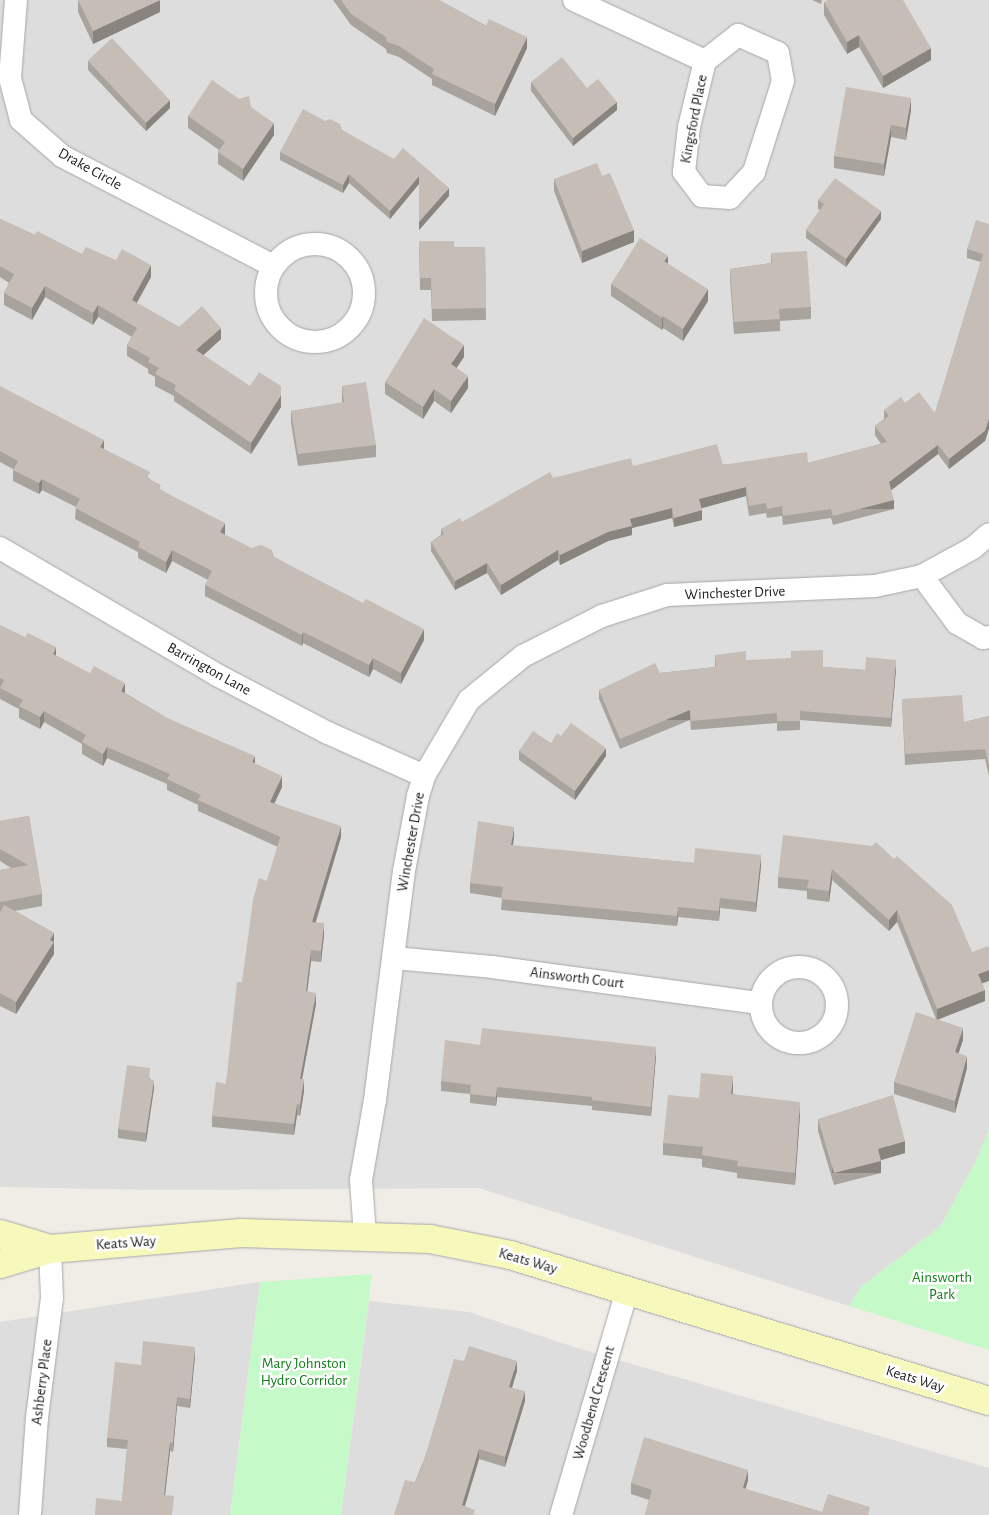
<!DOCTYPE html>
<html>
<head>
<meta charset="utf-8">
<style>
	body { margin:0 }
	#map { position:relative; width:989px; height:1515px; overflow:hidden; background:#f0ede7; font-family:"Alegreya Sans",sans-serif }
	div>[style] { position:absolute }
	.residential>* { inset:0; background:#dedddd }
	.park>* { inset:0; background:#c5f9c8 }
	.roads { filter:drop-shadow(0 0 1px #a7a7a7) drop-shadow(0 0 1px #a7a7a7) }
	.street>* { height:22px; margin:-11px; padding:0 11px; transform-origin:11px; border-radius:11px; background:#fff }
	.street>.ring { margin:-11px; padding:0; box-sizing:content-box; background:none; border:22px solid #fff; border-radius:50% }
	.secondary>* { height:28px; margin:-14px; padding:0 14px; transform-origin:14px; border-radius:14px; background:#f7f9bc }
	.wall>* { inset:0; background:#a9a39d }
	.shaded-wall>* { inset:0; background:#8a847f; transform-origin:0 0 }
	.building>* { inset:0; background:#c5bdb6; transform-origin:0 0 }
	span { translate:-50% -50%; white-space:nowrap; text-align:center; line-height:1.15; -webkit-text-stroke:5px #fff; paint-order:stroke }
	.street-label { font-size:15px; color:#202020 }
	.park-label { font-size:15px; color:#0e7e15 }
</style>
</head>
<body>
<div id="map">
	<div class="residential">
		<i style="clip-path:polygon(0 0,989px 0,989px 1129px,976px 1161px,940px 1227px,862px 1286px,849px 1306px,479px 1188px,158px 1190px,0 1187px)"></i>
		<i style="clip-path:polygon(260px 1282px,230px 1515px,0 1515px,0 1322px)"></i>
		<i style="clip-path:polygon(369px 1301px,469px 1312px,574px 1347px,989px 1468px,989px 1515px,341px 1515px)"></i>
	</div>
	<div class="park">
		<i style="clip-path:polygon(989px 1129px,989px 1350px,849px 1306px,862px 1286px,940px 1227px,976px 1161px)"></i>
		<i style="clip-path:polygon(372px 1274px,341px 1515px,230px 1515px,260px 1282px)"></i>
	</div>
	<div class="roads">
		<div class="street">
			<i style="left:16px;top:0;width:78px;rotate:94.4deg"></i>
			<i style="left:10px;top:78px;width:43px;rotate:75.3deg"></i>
			<i style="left:21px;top:120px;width:55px;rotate:41.3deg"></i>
			<i style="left:62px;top:156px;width:238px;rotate:27.5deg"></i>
			<i style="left:574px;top:0;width:145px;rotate:25deg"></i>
			<i style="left:738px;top:35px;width:44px;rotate:24.2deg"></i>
			<i style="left:778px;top:53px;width:28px;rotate:80deg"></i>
			<i style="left:783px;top:81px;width:96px;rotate:107.7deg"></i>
			<i style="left:754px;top:172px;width:35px;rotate:133deg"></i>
			<i style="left:730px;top:198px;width:28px;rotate:-176deg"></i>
			<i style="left:702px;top:196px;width:30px;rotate:-127deg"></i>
			<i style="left:684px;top:172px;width:45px;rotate:-83.7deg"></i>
			<i style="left:689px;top:127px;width:68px;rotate:-76.4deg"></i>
			<i style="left:705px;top:61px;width:42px;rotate:-38.2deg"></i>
			<i class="ring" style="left:266px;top:244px;width:76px;height:76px"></i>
			<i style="left:0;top:548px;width:251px;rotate:30.3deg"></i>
			<i style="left:217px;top:675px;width:125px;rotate:27.6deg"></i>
			<i style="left:328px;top:733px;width:105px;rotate:24.1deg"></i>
			<i style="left:922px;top:576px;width:59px;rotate:53.3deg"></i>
			<i style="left:957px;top:623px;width:30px;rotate:30deg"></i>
			<i style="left:983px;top:638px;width:6px;rotate:-9deg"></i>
			<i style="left:394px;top:958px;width:98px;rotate:5.2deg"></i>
			<i style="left:492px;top:967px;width:270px;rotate:7.7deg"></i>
			<i class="ring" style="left:761px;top:967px;width:54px;height:54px"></i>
			<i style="left:365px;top:1236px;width:56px;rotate:-94.1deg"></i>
			<i style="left:361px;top:1180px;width:81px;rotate:-80.1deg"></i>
			<i style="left:375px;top:1100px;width:231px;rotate:-82.8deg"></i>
			<i style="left:404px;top:871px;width:76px;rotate:-79.4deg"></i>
			<i style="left:418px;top:796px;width:21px;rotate:-73deg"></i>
			<i style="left:424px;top:776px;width:88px;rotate:-59.4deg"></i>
			<i style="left:469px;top:700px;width:70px;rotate:-39.2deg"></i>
			<i style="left:523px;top:656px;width:89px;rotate:-26.9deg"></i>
			<i style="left:602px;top:616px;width:68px;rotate:-17.9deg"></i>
			<i style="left:667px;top:595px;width:208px;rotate:-2.5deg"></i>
			<i style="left:875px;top:586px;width:48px;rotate:-12deg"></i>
			<i style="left:922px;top:576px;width:58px;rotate:-28.8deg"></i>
			<i style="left:973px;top:548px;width:21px;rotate:-41deg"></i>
			<i style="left:30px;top:1515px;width:97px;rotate:-85.9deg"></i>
			<i style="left:37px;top:1418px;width:121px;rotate:-82.9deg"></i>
			<i style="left:52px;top:1298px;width:49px;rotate:-92.3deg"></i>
			<i style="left:561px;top:1515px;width:234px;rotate:-73.6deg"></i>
		</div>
		<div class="secondary">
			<i style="left:0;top:1234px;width:52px;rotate:16.7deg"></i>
			<i style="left:0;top:1264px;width:52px;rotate:-16.7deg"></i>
			<i style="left:50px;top:1249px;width:192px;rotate:-4.8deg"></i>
			<i style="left:241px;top:1233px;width:189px;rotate:1.8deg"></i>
			<i style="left:430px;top:1239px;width:82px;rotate:11.3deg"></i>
			<i style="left:510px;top:1255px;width:501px;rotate:16.95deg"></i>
		</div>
	</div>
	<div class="wall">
		<i style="clip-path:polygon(78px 0,160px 12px,93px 44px,78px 12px)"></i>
		<i style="clip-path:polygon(333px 0,439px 0,527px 48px,495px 116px,432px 85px,432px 79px,399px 57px,387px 53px,386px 49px,351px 25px)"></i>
		<i style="clip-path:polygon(812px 0,822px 0,821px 4px)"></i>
		<i style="clip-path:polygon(824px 2px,931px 60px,883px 88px,859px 47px,847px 54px,824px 15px)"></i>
		<i style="clip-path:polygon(88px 61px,170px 108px,146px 131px,88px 70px)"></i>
		<i style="clip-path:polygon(531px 82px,587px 88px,617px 110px,573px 146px,531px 91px)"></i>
		<i style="clip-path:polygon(251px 107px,274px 135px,243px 181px,218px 164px,218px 152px,219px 150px,188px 128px,188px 116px)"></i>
		<i style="clip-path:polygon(911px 110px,906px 140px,891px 137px,884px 176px,834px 168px,834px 156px)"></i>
		<i style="clip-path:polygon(342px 130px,449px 196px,419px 230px,419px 184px,390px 219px,349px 183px,343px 193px,280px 160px,280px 152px)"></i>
		<i style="clip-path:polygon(602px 176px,634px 242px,582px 263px,554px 191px,554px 179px)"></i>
		<i style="clip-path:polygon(818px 200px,881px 219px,846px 267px,806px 238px,806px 230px,820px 210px,818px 209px)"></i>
		<i style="clip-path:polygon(0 219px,35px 235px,82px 254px,151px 277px,137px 303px,179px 327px,221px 339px,203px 355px,281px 407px,251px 454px,174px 401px,174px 396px,155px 386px,155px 377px,148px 373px,148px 369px,127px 356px,127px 345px,132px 337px,98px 317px,93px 325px,45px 297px,32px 320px,4px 305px,4px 293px,9px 283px,0 277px)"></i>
		<i style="clip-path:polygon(989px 224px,985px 441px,949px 469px,938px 454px,891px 490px,894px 509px,833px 525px,831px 518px,783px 525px,782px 516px,767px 518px,766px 513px,749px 516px,746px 496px,701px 508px,702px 520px,674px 527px,672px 518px,632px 528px,632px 535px,608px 541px,560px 565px,558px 560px,501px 595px,487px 573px,455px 590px,431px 551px,431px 542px,441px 535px,441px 529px,462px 522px,553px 478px,633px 466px,808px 463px,881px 444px,875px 435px,875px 426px,884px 419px,884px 410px,905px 403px,935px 413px,981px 262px,967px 258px,967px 249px)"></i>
		<i style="clip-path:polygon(419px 241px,454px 247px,485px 247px,486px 320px,432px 321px,431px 290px,420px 290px)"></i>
		<i style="clip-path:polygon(771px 253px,811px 307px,811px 319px,780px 321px,780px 331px,734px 334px,730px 280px,730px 269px,771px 263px)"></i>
		<i style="clip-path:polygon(668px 264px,708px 301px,683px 341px,663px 328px,662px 330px,611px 296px,611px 284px)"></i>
		<i style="clip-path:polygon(464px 357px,456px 368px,468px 388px,451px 413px,434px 401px,423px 419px,385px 394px,385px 382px)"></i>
		<i style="clip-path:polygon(0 386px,104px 449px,150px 479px,161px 490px,225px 534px,225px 535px,251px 548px,274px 557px,424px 640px,401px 684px,373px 669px,369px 677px,303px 643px,302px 646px,205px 596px,205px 585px,208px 580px,172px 561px,166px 573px,138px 558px,138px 552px,75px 519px,76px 507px,42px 490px,39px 494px,13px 481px,13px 469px,0 462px)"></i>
		<i style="clip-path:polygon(342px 386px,376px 445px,376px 457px,298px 466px,291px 423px,291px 411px,342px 403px)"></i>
		<i style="clip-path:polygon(0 625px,125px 693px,167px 718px,255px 764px,282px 787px,274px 803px,341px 837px,316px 922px,324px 935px,321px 962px,311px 961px,307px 991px,316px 1004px,302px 1079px,304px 1091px,300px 1116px,297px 1115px,294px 1135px,212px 1127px,212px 1116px,226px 1084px,242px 982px,267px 881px,278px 847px,198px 811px,198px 805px,167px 790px,167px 784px,107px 758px,103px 766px,82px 754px,82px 744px,44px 722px,40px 729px,19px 718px,19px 709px,0 699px)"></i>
		<i style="clip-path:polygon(715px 655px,746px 660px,823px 667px,865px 670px,896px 669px,891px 727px,800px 720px,800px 730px,777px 731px,777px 723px,691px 730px,690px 720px,620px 749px,599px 699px,599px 690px,660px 673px,715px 667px)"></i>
		<i style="clip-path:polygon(902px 699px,964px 722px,989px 716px,989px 776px,985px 759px,905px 765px)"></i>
		<i style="clip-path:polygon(551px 743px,606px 756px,575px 800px,519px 760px,519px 751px)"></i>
		<i style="clip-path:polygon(29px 816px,42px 894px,42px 906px,15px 911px,54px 933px,54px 954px,16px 1014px,0 1006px,0 870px,11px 868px,0 861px,0 821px)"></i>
		<i style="clip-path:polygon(514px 837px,513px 846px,694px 863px,761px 866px,756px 912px,720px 908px,719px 921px,678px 917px,677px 926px,501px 910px,502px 898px,470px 893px,470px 883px)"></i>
		<i style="clip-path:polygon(872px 846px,982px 984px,985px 1001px,938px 1019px,963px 1040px,958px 1053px,967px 1068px,955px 1113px,894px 1094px,894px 1082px,936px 1019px,897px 922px,889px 931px,832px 880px,829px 902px,807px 899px,807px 891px,778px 888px,778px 877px)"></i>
		<i style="clip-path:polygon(480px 1045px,656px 1056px,651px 1116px,592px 1110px,592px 1106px,497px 1097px,496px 1106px,470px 1103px,470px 1094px,441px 1091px,441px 1081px)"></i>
		<i style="clip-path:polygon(150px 1077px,150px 1079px,154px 1088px,146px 1142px,118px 1138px,118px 1129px)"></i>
		<i style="clip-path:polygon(733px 1088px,733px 1094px,800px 1114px,795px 1185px,737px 1178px,737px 1173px,702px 1167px,702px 1159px,663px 1155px,663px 1143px,699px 1098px)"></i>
		<i style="clip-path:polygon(818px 1119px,905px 1153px,881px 1160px,881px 1173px,834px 1185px,818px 1131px)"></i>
		<i style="clip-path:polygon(195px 1356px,190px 1408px,177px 1406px,173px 1452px,170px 1451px,165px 1495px,174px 1505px,122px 1501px,127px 1449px,107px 1447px,107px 1438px,141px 1365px)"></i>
		<i style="clip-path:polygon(464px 1361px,517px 1371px,512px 1388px,525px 1401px,505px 1467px,479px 1459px,465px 1506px,475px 1515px,415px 1482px)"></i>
		<i style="clip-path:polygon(748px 1480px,745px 1489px,822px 1512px,870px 1515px,645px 1515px,649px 1500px,631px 1494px,631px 1483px)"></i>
	</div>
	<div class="shaded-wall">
		<i style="clip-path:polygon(160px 0,160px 12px,93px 44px,93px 31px)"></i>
		<i style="clip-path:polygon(859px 35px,859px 47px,847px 54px,847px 42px)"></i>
		<i style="clip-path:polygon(527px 37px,527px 48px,495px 116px,495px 104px)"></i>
		<i style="clip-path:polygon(931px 48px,931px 60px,883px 88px,883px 76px)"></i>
		<i style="clip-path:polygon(911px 98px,911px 110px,906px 140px,906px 128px)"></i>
		<i style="clip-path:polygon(170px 100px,170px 108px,146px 131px,146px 123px)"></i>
		<i style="clip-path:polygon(617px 102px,617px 110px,573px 146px,573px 138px)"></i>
		<i style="clip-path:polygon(274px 123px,274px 135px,243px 181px,243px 169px)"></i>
		<i style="clip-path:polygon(891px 125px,891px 137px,884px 176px,884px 164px)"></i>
		<i style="clip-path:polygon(349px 174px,349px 183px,343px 193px,343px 185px)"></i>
		<i style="clip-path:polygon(419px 176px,419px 184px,390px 219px,390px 211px)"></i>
		<i style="clip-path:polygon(449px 188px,449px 196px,419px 230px,419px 222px)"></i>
		<i style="clip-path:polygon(881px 211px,881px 219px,846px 267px,846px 259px)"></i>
		<i style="clip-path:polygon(634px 230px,634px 242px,582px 263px,582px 251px)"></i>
		<i style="clip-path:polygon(668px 256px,668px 268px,664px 261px)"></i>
		<i style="clip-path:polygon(151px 265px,151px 277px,132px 311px,132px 300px)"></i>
		<i style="clip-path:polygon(45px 286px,45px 297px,32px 320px,32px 308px)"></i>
		<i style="clip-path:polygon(708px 289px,708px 301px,683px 341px,683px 329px)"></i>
		<i style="clip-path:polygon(98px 305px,98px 317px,93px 325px,93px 313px)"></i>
		<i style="clip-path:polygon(663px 316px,663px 328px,662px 330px,662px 318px)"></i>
		<i style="clip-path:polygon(221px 328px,221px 339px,196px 362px,196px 350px)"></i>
		<i style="clip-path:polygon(464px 345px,464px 357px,451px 376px,451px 364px)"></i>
		<i style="clip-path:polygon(468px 376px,468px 388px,451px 413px,451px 401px)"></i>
		<i style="clip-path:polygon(434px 389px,434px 401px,423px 419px,423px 407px)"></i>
		<i style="clip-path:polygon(281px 395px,281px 407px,251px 454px,251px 443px)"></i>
		<i style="clip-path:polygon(989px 419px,989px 429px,985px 441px,949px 469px,949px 459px)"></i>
		<i style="clip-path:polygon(104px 440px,104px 451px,100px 447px)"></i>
		<i style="clip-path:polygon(938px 445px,938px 454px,889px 492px,889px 482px)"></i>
		<i style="clip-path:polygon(42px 479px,42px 490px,39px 494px,39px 483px)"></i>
		<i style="clip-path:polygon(746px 487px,746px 496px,699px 509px,699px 499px)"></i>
		<i style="left:894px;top:500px;width:9px;height:63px;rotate:90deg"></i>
		<i style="clip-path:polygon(672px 508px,672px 518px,632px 528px,632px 535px,608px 541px,560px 565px,560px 555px,630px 519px)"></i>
		<i style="clip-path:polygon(702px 510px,702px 520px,674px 527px,674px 518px)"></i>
		<i style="clip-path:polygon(225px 523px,225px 534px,220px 543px,220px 532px)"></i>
		<i style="clip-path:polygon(172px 550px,172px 561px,166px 573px,166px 562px)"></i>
		<i style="clip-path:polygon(558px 550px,558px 560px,501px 595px,501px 585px)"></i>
		<i style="clip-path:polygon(487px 563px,487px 573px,455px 590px,455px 581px)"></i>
		<i style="clip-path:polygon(424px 629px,424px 640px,401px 684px,401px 673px)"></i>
		<i style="clip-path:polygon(303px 632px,303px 643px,302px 646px,302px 635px)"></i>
		<i style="clip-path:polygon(56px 647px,56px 658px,53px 654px)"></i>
		<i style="clip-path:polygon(373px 658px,373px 669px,369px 677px,369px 665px)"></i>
		<i style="clip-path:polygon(896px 660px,896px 669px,891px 727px,891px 718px)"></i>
		<i style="clip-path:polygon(125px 683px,125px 694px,121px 691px)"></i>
		<i style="left:690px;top:710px;width:10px;height:76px;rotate:90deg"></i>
		<i style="clip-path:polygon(44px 711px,44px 722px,40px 729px,40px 717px)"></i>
		<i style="clip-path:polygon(107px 747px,107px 758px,103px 766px,103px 754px)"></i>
		<i style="clip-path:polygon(606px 748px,606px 756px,575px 800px,575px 791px)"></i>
		<i style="clip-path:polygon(255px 756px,255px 767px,252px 762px)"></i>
		<i style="clip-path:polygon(282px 776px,282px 787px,270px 813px,270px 802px)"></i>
		<i style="clip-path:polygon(341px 826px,341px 837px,312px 933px,312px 922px)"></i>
		<i style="clip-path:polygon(514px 827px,514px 837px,511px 856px,511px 845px)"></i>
		<i style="clip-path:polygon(761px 855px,761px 866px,756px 912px,756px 902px)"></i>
		<i style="clip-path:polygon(832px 869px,832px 880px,829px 902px,829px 891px)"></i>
		<i style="clip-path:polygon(720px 898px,720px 908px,719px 921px,719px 911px)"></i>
		<i style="clip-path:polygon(678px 907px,678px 917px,677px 926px,677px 916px)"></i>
		<i style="clip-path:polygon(897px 910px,897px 922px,889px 931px,889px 920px)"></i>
		<i style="clip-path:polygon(324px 923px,324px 935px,321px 962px,321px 951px)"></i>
		<i style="clip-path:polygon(54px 933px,54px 954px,16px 1014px,16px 1002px)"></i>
		<i style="clip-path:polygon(311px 950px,311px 961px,306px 1002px,306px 991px)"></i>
		<i style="clip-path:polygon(989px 970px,989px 981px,978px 985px,978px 974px)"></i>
		<i style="clip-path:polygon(985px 990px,985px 1001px,937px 1020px,937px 1009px)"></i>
		<i style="clip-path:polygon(316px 993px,316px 1004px,300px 1090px,300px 1079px)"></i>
		<i style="clip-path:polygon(963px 1028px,963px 1040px,955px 1064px,955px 1052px)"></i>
		<i style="clip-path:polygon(656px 1047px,656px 1056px,651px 1116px,651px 1107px)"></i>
		<i style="clip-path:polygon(967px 1056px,967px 1068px,955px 1113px,955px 1101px)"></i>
		<i style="clip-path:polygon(733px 1076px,733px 1088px,731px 1106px,731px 1094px)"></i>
		<i style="clip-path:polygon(304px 1079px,304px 1091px,300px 1116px,300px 1105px)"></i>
		<i style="clip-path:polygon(154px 1080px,154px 1088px,146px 1142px,146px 1133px)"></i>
		<i style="clip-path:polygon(497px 1087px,497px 1097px,496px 1106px,496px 1097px)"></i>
		<i style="clip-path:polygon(800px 1102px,800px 1114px,795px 1185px,795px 1173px)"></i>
		<i style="clip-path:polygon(297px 1104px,297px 1115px,294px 1135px,294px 1124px)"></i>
		<i style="clip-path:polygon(905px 1141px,905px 1153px,878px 1161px,878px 1149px)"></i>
		<i style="left:881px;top:1161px;width:12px;height:49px;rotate:90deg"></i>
		<i style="clip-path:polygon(195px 1347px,195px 1356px,190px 1408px,190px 1399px)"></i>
		<i style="clip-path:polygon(517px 1361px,517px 1371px,509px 1397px,509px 1387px)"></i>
		<i style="clip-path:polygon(525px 1391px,525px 1401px,505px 1467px,505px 1457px)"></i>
		<i style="clip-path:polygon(177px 1397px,177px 1406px,173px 1452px,173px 1443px)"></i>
		<i style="clip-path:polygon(170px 1442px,170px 1451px,164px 1504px,164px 1495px)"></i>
		<i style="clip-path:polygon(479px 1449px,479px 1459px,462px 1515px,462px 1505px)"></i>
		<i style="clip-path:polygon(748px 1470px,748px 1480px,743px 1498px,743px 1488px)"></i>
	</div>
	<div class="building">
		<i style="clip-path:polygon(78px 0,160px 0,93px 31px)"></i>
		<i style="clip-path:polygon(341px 0,439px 0,486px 26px,489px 19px,527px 37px,495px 104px,432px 74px,434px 69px,399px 46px,387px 42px,386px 37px,351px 14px)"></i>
		<i style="clip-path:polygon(828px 0,903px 0,931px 48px,883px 76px,859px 35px,847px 42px,824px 2px)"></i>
		<i style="left:112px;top:38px;width:85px;height:33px;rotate:47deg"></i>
		<i style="clip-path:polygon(562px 57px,587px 88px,598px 79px,617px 102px,573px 138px,531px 82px)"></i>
		<i style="clip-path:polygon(212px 80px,239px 99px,249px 96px,251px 107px,274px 123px,243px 169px,218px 152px,225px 142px,188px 116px)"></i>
		<i style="clip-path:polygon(846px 87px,911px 98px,906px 128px,891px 125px,884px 164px,834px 156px)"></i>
		<i style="clip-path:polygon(303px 109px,325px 121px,330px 119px,340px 124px,342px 130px,394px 159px,403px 148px,449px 188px,419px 222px,419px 176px,390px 211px,349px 174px,343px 185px,280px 152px)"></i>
		<i style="clip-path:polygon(597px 163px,602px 176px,610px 173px,634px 230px,582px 251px,554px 179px)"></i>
		<i style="clip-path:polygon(835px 178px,881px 211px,846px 259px,806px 230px,824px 204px,818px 200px)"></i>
		<i style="clip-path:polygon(0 219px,35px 235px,37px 231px,82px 254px,86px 247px,116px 260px,122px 249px,151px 265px,132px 300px,179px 327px,202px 306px,221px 328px,196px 350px,250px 386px,259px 372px,281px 386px,281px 395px,251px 443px,174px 390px,176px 385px,155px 374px,159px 368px,148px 362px,150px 358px,127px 345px,137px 328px,98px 305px,93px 313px,45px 286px,32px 308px,4px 293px,14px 274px,0 266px)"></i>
		<i style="clip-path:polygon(976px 220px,989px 224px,989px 419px,985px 431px,949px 459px,938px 445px,889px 482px,894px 500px,833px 516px,831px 509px,783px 516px,782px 506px,767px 509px,766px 503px,749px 506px,746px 487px,699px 499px,702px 510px,674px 518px,672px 508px,630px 519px,632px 526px,608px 532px,560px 555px,558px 550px,501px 585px,487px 563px,455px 581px,431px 542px,444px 534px,441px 529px,460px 518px,462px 522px,550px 472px,553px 478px,631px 458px,633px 466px,717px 444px,723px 465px,807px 452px,808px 463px,887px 442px,875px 426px,889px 416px,884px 410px,901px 397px,905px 403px,919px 392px,935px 413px,983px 254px,967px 249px)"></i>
		<i style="clip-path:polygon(640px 238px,668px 256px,664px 261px,708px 289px,683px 329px,663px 316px,662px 318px,611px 284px)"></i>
		<i style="clip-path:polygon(419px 241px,454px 241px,454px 247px,485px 247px,486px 308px,432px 309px,431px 278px,420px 278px)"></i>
		<i style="clip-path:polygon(807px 251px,811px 307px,779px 309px,780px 319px,734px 322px,730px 269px,772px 263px,771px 253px)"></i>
		<i style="clip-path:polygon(424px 318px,464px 345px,451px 364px,468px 376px,451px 401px,434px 389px,423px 407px,385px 382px)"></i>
		<i style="clip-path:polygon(366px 382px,376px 445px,298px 454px,291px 411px,344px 402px,342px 386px)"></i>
		<i style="clip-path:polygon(0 386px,104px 440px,100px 447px,150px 472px,147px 478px,161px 485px,159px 489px,225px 523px,220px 532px,251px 548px,261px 545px,272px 550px,274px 557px,363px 603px,366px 599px,424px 629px,401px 673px,373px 658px,369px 665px,303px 632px,302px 635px,205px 585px,212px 571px,172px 550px,166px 562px,138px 547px,140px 542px,75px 508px,80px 499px,42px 479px,39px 483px,13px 470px,18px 461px,0 451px)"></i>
		<i style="clip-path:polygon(0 625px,25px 637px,28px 633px,56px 647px,53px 654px,90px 673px,94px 666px,125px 683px,121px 691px,167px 718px,255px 756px,252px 762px,282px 776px,270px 802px,341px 826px,312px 922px,324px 923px,321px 951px,311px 950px,306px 991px,316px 993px,300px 1079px,304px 1079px,300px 1105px,297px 1104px,294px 1124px,212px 1116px,216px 1082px,226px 1084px,237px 982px,242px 982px,253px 900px,259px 878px,267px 881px,280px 837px,198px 800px,201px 795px,167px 779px,170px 774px,107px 747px,103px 754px,82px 742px,86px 735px,44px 711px,40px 717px,19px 706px,23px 700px,0 688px,4px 680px,0 678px)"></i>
		<i style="clip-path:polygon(823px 650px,823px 667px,865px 670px,866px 657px,896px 660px,891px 718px,800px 711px,800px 721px,777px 721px,777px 713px,691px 721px,690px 710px,620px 739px,599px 690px,655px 663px,660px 673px,716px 667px,715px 655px,746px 651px,746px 660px,791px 658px,791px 651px)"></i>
		<i style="clip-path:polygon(962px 695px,964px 722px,989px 716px,989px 766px,985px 749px,905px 754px,902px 699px)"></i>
		<i style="clip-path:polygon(571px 723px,606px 748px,575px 791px,519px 751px,533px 731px,551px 743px,557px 733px,561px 736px)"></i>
		<i style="clip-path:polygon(29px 816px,42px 894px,0 902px,0 870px,28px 865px,0 849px,0 821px)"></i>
		<i style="clip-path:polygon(478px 821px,514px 827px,511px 845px,694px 863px,695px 848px,761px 855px,756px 902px,720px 898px,719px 911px,678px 907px,677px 916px,501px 899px,503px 887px,470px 883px)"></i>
		<i style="clip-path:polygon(783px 835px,872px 846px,876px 842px,894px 859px,897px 856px,952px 905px,972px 952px,988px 946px,989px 948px,989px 970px,978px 974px,985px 990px,937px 1009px,897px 910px,889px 920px,832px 869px,829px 891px,807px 888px,809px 880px,778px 877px)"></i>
		<i style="clip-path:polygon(4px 905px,54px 933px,50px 940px,54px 942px,16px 1002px,0 993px,0 913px)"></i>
		<i style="clip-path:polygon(916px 1012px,963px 1028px,955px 1052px,967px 1056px,955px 1101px,894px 1082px)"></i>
		<i style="clip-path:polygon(482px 1028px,656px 1047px,651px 1107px,592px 1100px,592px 1097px,497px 1087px,496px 1097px,470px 1094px,471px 1085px,441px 1081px,445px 1040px,480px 1045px)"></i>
		<i style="clip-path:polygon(127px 1065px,150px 1068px,149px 1079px,154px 1080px,146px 1133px,118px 1129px)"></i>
		<i style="clip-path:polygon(701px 1073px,733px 1076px,731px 1094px,800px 1102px,795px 1173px,737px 1166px,738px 1161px,702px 1155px,703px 1147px,663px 1143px,668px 1095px,699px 1098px)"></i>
		<i style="clip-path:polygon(893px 1095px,905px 1141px,878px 1149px,881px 1161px,834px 1173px,818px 1119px)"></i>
		<i style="clip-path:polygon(143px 1341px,195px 1347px,190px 1399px,177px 1397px,173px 1443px,170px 1442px,164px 1495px,174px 1496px,172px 1515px,95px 1515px,96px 1498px,122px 1501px,128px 1440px,107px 1438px,115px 1362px,141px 1365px)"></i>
		<i style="clip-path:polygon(469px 1346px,517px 1361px,509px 1387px,525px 1391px,505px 1457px,479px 1449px,462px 1505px,475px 1510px,473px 1515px,394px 1515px,405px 1480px,415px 1482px,422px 1467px,454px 1359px,464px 1361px)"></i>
		<i style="clip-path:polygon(644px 1437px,748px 1470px,743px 1488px,822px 1512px,828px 1494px,870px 1507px,868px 1515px,645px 1515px,652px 1490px,631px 1483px)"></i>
	</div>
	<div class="street-label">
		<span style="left:694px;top:119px;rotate:-79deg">Kingsford Place</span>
		<span style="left:90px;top:169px;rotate:29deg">Drake Circle</span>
		<span style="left:735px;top:593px;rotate:-2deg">Winchester Drive</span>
		<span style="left:209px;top:669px;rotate:29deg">Barrington Lane</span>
		<span style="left:411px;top:842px;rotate:-80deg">Winchester Drive</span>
		<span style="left:577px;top:978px;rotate:7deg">Ainsworth Court</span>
		<span style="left:126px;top:1243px;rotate:-4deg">Keats Way</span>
		<span style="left:528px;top:1261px;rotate:16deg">Keats Way</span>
		<span style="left:915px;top:1379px;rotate:17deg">Keats Way</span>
		<span style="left:42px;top:1382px;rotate:-83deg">Ashberry Place</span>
		<span style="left:594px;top:1403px;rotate:-74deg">Woodbend Crescent</span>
	</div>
	<div class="park-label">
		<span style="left:942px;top:1286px">Ainsworth<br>Park</span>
		<span style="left:304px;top:1372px">Mary Johnston<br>Hydro Corridor</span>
	</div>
</div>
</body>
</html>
